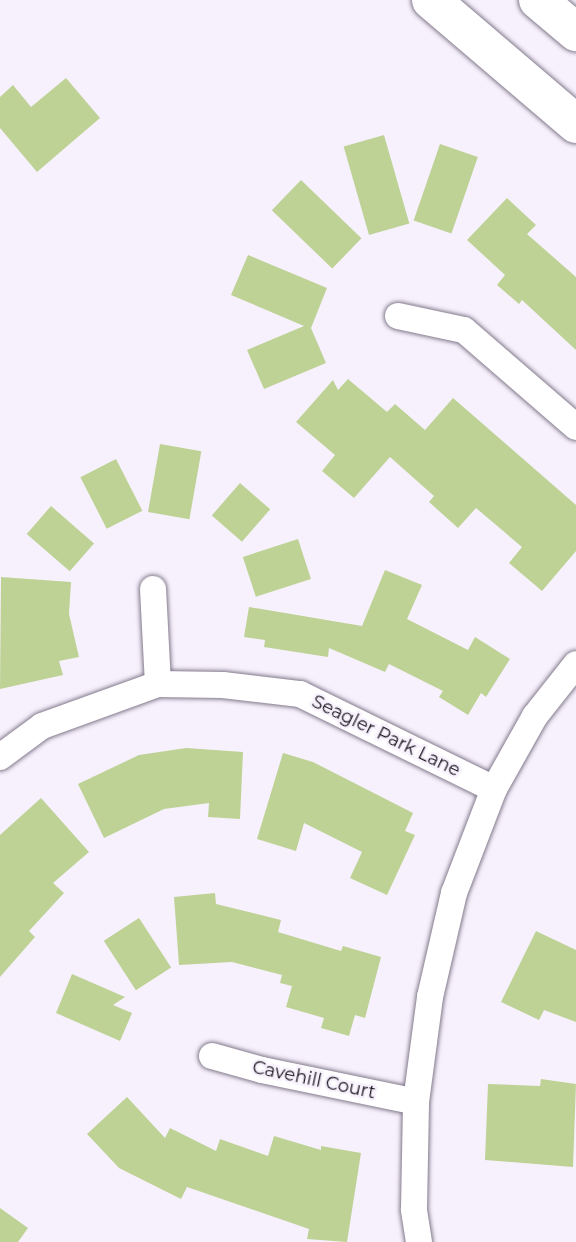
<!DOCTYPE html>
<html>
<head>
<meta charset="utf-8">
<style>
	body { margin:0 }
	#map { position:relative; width:576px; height:1242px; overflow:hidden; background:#f7f1fd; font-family:Montserrat,sans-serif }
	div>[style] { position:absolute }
	.building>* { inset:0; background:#bed295; transform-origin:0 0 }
	.roads { filter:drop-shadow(0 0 2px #837a8c) drop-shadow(0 0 2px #837a8c) }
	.street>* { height:26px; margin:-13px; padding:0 13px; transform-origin:13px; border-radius:13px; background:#fff }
	.secondary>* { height:38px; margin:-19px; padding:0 19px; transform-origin:19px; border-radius:19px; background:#fff }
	span { translate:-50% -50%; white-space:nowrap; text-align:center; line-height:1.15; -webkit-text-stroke:5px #f7f1fd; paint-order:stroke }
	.street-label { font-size:18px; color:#18141b }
</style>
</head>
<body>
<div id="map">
	<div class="building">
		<i style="clip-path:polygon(66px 78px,100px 118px,37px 172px,0 128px,0 97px,13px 85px,31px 107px)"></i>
		<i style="left:384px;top:135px;width:92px;height:42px;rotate:74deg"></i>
		<i style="left:440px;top:144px;width:40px;height:81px;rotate:19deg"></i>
		<i style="left:301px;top:180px;width:84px;height:42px;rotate:44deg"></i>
		<i style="clip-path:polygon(507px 198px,536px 225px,527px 234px,576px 277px,576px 350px,522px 300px,519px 304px,497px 285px,505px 275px,467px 240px)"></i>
		<i style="clip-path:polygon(248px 255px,327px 288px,311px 328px,326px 363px,264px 389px,247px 350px,304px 326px,231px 295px)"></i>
		<i style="clip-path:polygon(348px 379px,387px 412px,395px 404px,425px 430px,453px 398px,576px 505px,576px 551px,542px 591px,509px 563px,522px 547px,476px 508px,458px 528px,429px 502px,434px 496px,390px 457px,354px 498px,322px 471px,335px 455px,296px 422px,333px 380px,338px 390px)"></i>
		<i style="left:160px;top:444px;width:42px;height:69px;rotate:10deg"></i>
		<i style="left:116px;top:459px;width:58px;height:40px;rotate:63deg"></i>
		<i style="left:240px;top:483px;width:40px;height:43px;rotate:41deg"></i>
		<i style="left:51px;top:506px;width:57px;height:37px;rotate:41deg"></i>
		<i style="left:298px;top:539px;width:42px;height:58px;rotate:72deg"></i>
		<i style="clip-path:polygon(385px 570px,422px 585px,407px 619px,468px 650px,475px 637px,510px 659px,486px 697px,481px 693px,468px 715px,439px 697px,443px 691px,389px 664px,385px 672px,329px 648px,328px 657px,264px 647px,265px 640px,244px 637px,249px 607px,362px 626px)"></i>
		<i style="clip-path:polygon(1px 577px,71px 582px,69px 614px,79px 657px,59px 661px,63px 675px,0 689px)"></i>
		<i style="clip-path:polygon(186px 748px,243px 752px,240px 819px,208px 817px,209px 803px,164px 809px,104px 838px,78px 784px,139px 755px)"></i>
		<i style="clip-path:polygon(283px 753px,313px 762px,413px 813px,405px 831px,415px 835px,387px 895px,350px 878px,362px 852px,304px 823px,296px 851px,257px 839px)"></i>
		<i style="clip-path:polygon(41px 798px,89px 852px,53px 883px,64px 893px,29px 931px,35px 937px,0 977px,0 835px)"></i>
		<i style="clip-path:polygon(215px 893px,216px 904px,281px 920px,278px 932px,341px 951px,343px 946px,381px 957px,365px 1018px,355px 1015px,349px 1036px,321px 1028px,324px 1018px,286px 1007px,292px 986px,280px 983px,282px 975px,232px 962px,179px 965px,174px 897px)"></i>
		<i style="left:139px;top:918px;width:59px;height:42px;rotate:57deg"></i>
		<i style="clip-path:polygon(536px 931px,576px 950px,576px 1022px,544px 1010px,539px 1020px,501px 1002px)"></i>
		<i style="clip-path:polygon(72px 974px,125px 997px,113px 1005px,132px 1013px,120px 1041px,56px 1013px)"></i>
		<i style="clip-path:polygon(541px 1079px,576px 1084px,573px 1167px,485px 1160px,488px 1084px,540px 1086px)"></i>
		<i style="clip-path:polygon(127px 1097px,165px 1138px,170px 1128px,216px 1151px,220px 1139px,268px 1156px,274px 1136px,321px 1150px,321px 1146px,361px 1153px,347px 1242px,307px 1239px,309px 1229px,187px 1187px,181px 1199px,119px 1168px,87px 1134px)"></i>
		<i style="clip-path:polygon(0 1208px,28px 1228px,18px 1242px,0 1242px)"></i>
	</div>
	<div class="roads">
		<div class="street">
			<i style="left:398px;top:316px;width:67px;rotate:12deg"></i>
			<i style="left:464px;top:330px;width:148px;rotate:40.9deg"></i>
			<i style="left:153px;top:589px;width:95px;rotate:87deg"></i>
			<i style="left:0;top:757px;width:52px;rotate:-36.4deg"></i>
			<i style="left:42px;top:726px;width:123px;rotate:-19.9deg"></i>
			<i style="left:158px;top:684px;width:65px;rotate:0.9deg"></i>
			<i style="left:223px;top:685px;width:78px;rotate:6.7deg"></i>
			<i style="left:300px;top:694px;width:216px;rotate:26.1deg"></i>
			<i style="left:212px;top:1056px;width:52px;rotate:15.6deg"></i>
			<i style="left:262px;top:1070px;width:157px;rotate:11.7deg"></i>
			<i style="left:419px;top:1242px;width:33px;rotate:-99deg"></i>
			<i style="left:414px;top:1209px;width:107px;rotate:-88.9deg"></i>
			<i style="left:416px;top:1102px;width:106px;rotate:-82.4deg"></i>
			<i style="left:430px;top:997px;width:107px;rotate:-77deg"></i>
			<i style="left:454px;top:893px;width:111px;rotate:-69deg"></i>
			<i style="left:494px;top:789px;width:84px;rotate:-60.7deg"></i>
			<i style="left:535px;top:716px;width:66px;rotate:-51.7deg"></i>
		</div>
		<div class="secondary">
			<i style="left:431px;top:0;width:191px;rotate:40.5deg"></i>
			<i style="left:538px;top:0;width:50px;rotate:40.1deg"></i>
		</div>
	</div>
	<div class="street-label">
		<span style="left:386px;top:736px;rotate:26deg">Seagler Park Lane</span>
		<span style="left:314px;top:1080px;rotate:12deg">Cavehill Court</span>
	</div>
</div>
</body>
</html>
